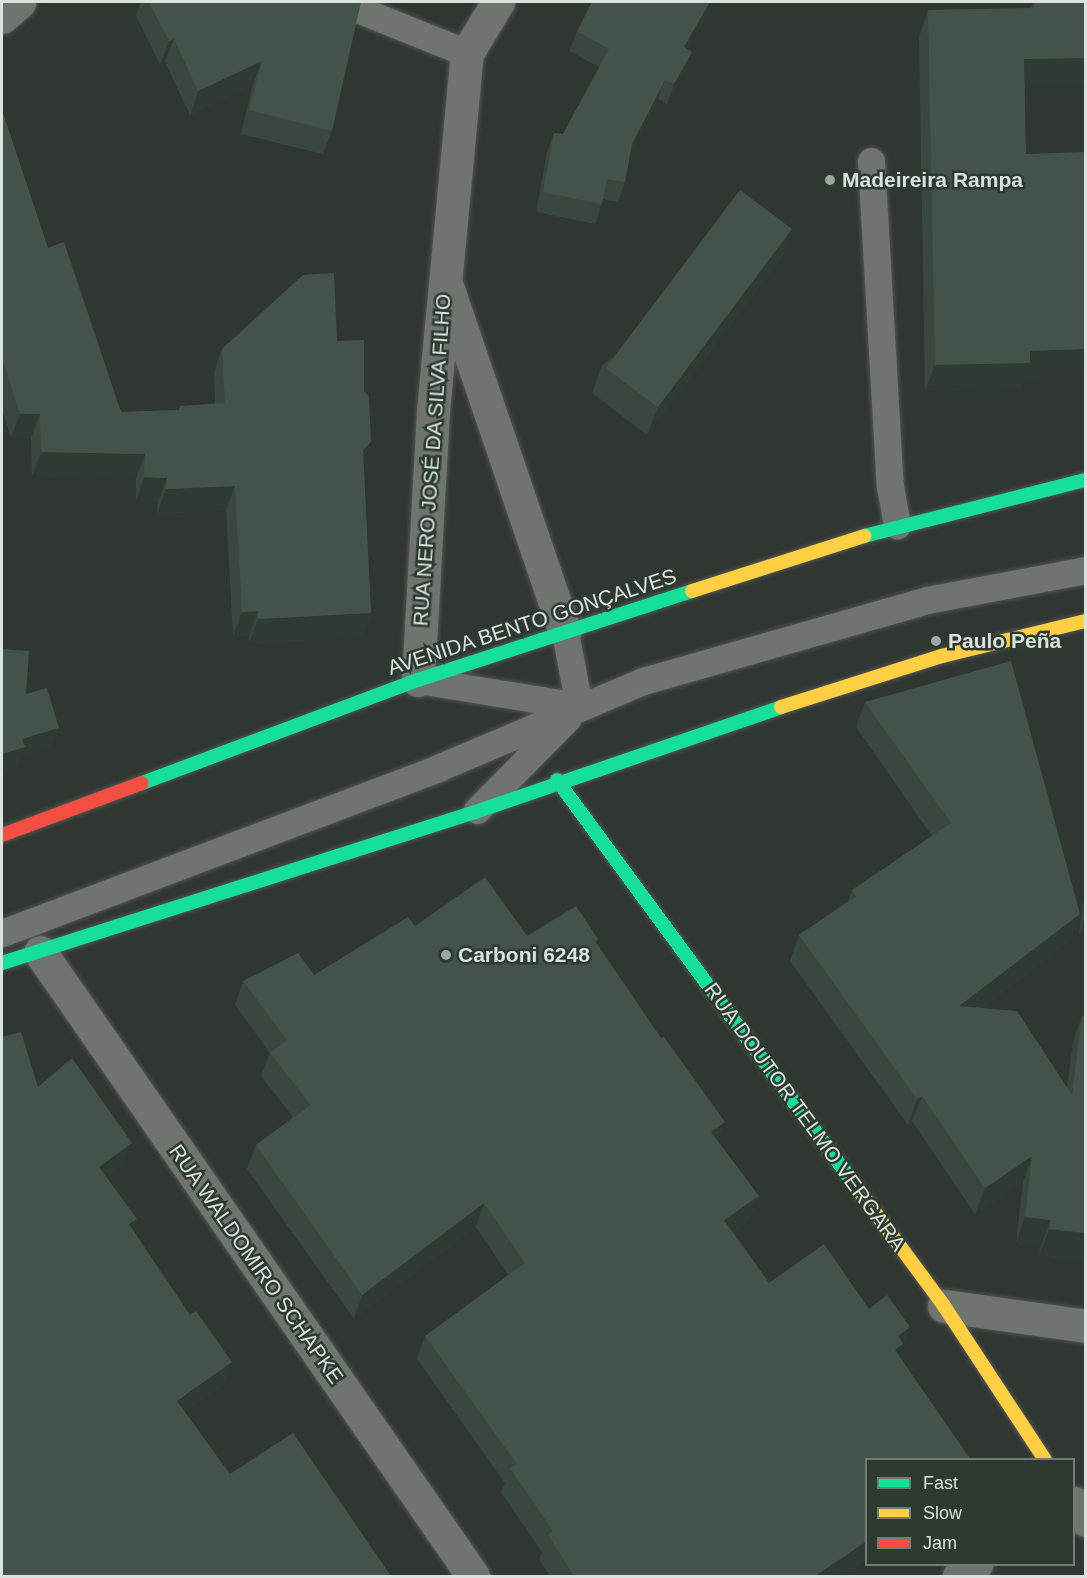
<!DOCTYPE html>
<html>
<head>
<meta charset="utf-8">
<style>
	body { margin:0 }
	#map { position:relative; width:1087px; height:1578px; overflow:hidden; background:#303631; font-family:Helvetica,sans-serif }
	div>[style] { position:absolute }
	.roads { filter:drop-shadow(0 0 2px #4f5550) drop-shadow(0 0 2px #4f5550) }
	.lane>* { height:27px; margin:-13.5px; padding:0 13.5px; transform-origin:13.5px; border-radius:13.5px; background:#6f7470 }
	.street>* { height:33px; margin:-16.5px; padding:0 16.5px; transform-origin:16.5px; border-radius:16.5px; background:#6f7470 }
	.fast>* { height:14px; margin:-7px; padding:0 7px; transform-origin:7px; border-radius:7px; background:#16e098 }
	.slow>* { height:14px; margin:-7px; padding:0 7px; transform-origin:7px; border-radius:7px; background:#ffcf43 }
	.jam>* { height:14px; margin:-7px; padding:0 7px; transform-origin:7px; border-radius:7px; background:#f24e42 }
	.wall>* { inset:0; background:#3a4740 }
	.shaded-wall>* { inset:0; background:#303a34 }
	.building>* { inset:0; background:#44534a; transform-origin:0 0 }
	.dots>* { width:16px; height:16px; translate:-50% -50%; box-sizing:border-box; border:3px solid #2c3a2f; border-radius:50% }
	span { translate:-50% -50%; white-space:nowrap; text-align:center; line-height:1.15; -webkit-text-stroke:5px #2c3a2f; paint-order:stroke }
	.poi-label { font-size:21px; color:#d9e2db; font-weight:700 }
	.left { translate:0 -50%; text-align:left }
	.street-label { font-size:21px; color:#d9e2db }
	.frame { position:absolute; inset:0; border:3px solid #d9e2db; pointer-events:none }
	.legend { position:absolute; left:865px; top:1458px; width:210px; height:108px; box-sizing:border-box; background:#2c3a2f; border:2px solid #717d74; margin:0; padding:8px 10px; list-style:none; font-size:18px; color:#d9e2db }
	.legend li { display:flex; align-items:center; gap:12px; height:30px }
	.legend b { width:30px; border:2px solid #717d74 }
</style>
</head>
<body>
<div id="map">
	<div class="roads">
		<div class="lane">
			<i style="left:340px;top:2px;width:137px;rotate:21.9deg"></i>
			<i style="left:871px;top:161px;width:326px;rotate:86.7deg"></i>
			<i style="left:890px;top:486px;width:40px;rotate:80deg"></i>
			<i style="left:565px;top:632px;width:75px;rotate:79.3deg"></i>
			<i style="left:418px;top:680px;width:163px;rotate:9.2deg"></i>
			<i style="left:477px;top:810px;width:129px;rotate:-45.3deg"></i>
			<i style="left:2px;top:933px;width:466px;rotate:-20.7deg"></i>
			<i style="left:438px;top:768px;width:223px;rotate:-23deg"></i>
			<i style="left:643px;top:681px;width:295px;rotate:-15.9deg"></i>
			<i style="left:927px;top:600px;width:162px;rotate:-10.7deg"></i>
		</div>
		<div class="street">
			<i style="left:2px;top:17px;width:23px;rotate:-41deg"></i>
			<i style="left:448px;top:289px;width:362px;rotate:71.2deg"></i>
			<i style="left:418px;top:680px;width:269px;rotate:-86.8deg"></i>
			<i style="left:433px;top:411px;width:360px;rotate:-84.6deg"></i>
			<i style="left:467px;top:53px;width:60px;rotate:-58.7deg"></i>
			<i style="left:40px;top:952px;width:760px;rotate:55.24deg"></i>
			<i style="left:944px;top:1306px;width:143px;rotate:8deg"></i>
			<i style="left:1074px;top:1503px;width:21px;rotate:55deg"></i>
			<i style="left:959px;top:1576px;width:21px;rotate:-35deg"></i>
		</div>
		<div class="fast">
			<i style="left:864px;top:536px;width:229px;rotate:-14.2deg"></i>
			<i style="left:557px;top:780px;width:516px;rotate:53.66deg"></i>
			<i style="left:142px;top:783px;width:295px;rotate:-20.5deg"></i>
			<i style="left:418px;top:680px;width:288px;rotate:-18deg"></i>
			<i style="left:2px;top:963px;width:497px;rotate:-17.7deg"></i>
			<i style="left:475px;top:812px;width:324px;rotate:-18.9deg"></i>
		</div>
		<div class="slow">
			<i style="left:692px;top:591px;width:181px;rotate:-17.7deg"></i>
			<i style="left:781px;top:707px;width:169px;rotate:-17.6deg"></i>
			<i style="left:942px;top:656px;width:148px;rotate:-13.7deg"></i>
			<i style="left:863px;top:1196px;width:137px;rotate:53.6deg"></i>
			<i style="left:944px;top:1306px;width:184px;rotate:56.7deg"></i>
		</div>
		<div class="jam">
			<i style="left:2px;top:835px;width:149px;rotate:-20.4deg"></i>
		</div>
	</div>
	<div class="wall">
		<i style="clip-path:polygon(141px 2px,292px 2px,296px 3px,332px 131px,323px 154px,241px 134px,253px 84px,190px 115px,165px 62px,160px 65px,136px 15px)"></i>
		<i style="clip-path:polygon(1033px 2px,1086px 2px,1086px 85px,1025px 85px,1024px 378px,1020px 389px,925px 391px,919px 37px,928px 10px,1031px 8px)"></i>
		<i style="clip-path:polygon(577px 31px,687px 49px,685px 72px,667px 104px,658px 99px,630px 153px,625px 182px,618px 202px,603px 199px,595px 224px,536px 212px,547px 153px,554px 133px,563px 134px,599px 67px,569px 51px)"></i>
		<i style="clip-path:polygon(2px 110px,48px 248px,121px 412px,179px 410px,215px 404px,214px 373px,222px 349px,337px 341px,363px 463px,371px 613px,362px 637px,249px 643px,249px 636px,233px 636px,226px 510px,157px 514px,158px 502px,136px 501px,136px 479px,32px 476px,31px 438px,11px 438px,2px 409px)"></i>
		<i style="clip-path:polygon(792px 229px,782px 257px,647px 435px,592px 393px,602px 365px)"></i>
		<i style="clip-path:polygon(865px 702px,1071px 940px,981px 1008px,1067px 1087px,1073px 1042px,1082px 1016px,1086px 1260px,1039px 1255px,1041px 1246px,1016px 1243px,1023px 1182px,975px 1214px,912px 1121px,908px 1125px,790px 961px,799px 935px,848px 901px,852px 890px,932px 836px,856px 727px)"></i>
		<i style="clip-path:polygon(1086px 883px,1086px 929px,1079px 934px)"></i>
		<i style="clip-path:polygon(415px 926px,527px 936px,598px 939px,596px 943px,718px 1140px,750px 1220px,733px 1232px,769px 1283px,869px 1309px,901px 1351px,899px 1356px,867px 1460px,867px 1559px,841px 1576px,550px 1576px,539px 1559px,542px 1552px,501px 1492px,505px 1483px,417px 1359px,425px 1336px,508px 1275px,476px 1227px,354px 1319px,247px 1169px,256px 1145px,293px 1117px,261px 1076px,270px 1053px,235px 1005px,243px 981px,314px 975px)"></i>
	</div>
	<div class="shaded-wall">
		<i style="clip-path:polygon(710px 2px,714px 2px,677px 67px,684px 47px)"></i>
		<i style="clip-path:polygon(174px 39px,165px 62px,160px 65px,169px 41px)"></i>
		<i style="clip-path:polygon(692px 52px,685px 72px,667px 104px,674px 84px)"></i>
		<i style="clip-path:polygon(1086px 58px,1086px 85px,1014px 85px,1024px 59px)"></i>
		<i style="clip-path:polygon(262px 61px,253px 84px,190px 115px,198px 91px)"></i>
		<i style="clip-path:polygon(665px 80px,658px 99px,625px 163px,632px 144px)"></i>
		<i style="clip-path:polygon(792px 229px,782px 257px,647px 435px,658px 407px)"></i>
		<i style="clip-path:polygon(1086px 349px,1086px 375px,1024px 378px,1020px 389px,925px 391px,935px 365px,1030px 351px)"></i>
		<i style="clip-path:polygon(20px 414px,40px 414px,31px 438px,11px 438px)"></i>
		<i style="clip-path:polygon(371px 442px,362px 466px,363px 450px)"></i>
		<i style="clip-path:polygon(41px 452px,145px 454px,136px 479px,32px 476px)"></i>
		<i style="clip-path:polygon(144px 477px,167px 478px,158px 502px,136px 501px)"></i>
		<i style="clip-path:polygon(235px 486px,226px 510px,157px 514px,166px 489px)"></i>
		<i style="clip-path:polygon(258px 611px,249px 636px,233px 636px,242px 612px)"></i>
		<i style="clip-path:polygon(371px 613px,362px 637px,249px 643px,258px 619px)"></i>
		<i style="clip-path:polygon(59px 728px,52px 747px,22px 757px,18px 767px,2px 772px,2px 754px,22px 739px)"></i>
		<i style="clip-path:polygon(1080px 914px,1071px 940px,950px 1031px,959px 1006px)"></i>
		<i style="clip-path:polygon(1086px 916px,1086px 929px,1079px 934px)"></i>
		<i style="clip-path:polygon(922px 1096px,912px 1121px,908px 1125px,917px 1099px)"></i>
		<i style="clip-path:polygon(725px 1122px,716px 1146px,711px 1132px)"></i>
		<i style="clip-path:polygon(132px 1143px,124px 1165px,91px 1190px,99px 1167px)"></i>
		<i style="clip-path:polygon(1032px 1156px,1023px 1182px,975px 1214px,985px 1188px)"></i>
		<i style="clip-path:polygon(759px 1196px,750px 1220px,716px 1244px,724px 1220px)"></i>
		<i style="clip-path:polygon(484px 1203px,476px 1227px,354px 1319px,362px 1295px)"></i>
		<i style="clip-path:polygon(1025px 1217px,1051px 1220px,1041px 1246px,1016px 1243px)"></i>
		<i style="clip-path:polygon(137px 1219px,128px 1242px,129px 1224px)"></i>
		<i style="clip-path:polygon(1049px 1229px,1086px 1233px,1086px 1260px,1039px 1255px)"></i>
		<i style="clip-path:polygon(910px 1327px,895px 1368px,886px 1374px,898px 1336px)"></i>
		<i style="clip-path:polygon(232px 1362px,224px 1385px,169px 1424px,177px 1401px)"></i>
		<i style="clip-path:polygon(867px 1541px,867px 1559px,841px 1576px,815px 1576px)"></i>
	</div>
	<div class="building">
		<i style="clip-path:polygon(149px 2px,292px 2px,296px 3px,296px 2px,361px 2px,332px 131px,249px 110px,262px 61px,198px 91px,174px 39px,169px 41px)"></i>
		<i style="clip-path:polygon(592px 2px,710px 2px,684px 47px,692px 52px,674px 84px,665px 80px,632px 144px,625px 182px,607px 179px,602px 204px,543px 192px,554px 133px,563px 134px,609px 49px,577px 31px)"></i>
		<i style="clip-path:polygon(1034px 2px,1086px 2px,1086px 58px,1024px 59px,1026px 154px,1086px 152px,1086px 349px,1030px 351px,1030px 363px,935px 365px,928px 10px,1034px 8px)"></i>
		<i style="clip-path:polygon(2px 110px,48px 248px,64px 242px,121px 412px,179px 410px,180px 406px,225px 403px,222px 349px,303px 275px,334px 273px,337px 341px,364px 340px,364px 391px,369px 397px,371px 442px,363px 450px,371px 613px,258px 619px,258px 611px,242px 612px,235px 486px,166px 489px,167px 478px,144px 477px,145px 454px,41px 452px,40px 414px,20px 414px,2px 358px)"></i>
		<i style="left:740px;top:190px;width:65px;height:223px;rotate:37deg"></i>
		<i style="clip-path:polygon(2px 649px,29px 651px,26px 694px,47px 688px,59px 728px,22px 739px,25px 747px,2px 754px)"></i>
		<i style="clip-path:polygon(1011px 661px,1080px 914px,959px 1006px,1017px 1011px,1072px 1095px,1082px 1016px,1086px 1017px,1086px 1233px,1049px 1229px,1051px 1220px,1025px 1217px,1032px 1156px,985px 1188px,922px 1096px,917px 1099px,799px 935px,857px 896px,852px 890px,951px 823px,865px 702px)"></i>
		<i style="clip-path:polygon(485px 877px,527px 936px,576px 906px,598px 939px,595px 941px,661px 1038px,664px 1037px,725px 1122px,711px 1132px,759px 1196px,724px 1220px,769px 1283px,824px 1244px,869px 1309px,887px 1295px,910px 1327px,898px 1336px,903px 1344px,895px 1350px,971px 1460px,867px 1460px,867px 1541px,815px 1576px,574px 1576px,548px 1535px,553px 1531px,510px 1468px,517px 1464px,425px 1336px,525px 1263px,484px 1203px,362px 1295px,256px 1145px,311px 1105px,270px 1053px,287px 1040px,243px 981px,298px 953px,314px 975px,408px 917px,415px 926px)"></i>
		<i style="clip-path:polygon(21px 1032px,38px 1087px,72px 1058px,132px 1143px,99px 1167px,137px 1219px,129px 1224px,190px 1315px,196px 1311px,232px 1362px,177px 1401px,230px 1474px,293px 1433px,391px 1576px,2px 1576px,2px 1037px)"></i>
	</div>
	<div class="dots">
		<i style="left:830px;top:180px;background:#9ea6a0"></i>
		<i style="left:936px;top:641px;background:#9ea6a0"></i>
		<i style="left:446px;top:955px;background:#9ea6a0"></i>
	</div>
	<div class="poi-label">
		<span class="left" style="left:842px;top:180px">Madeireira Rampa</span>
		<span class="left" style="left:948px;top:641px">Paulo Peña</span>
		<span class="left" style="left:458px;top:955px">Carboni 6248</span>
	</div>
	<div class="street-label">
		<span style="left:432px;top:460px;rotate:-86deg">RUA NERO JOSÉ DA SILVA FILHO</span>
		<span style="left:532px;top:622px;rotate:-18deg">AVENIDA BENTO GONÇALVES</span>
		<span style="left:805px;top:1117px;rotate:54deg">RUA DOUTOR TELMO VERGARA</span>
		<span style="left:256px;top:1264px;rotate:55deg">RUA WALDOMIRO SCHAPKE</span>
	</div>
	<div class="frame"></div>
	<ul class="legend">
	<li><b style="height:8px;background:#16e098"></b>Fast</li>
	<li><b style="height:8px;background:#ffcf43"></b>Slow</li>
	<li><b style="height:8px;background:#f24e42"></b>Jam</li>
	</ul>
</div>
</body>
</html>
